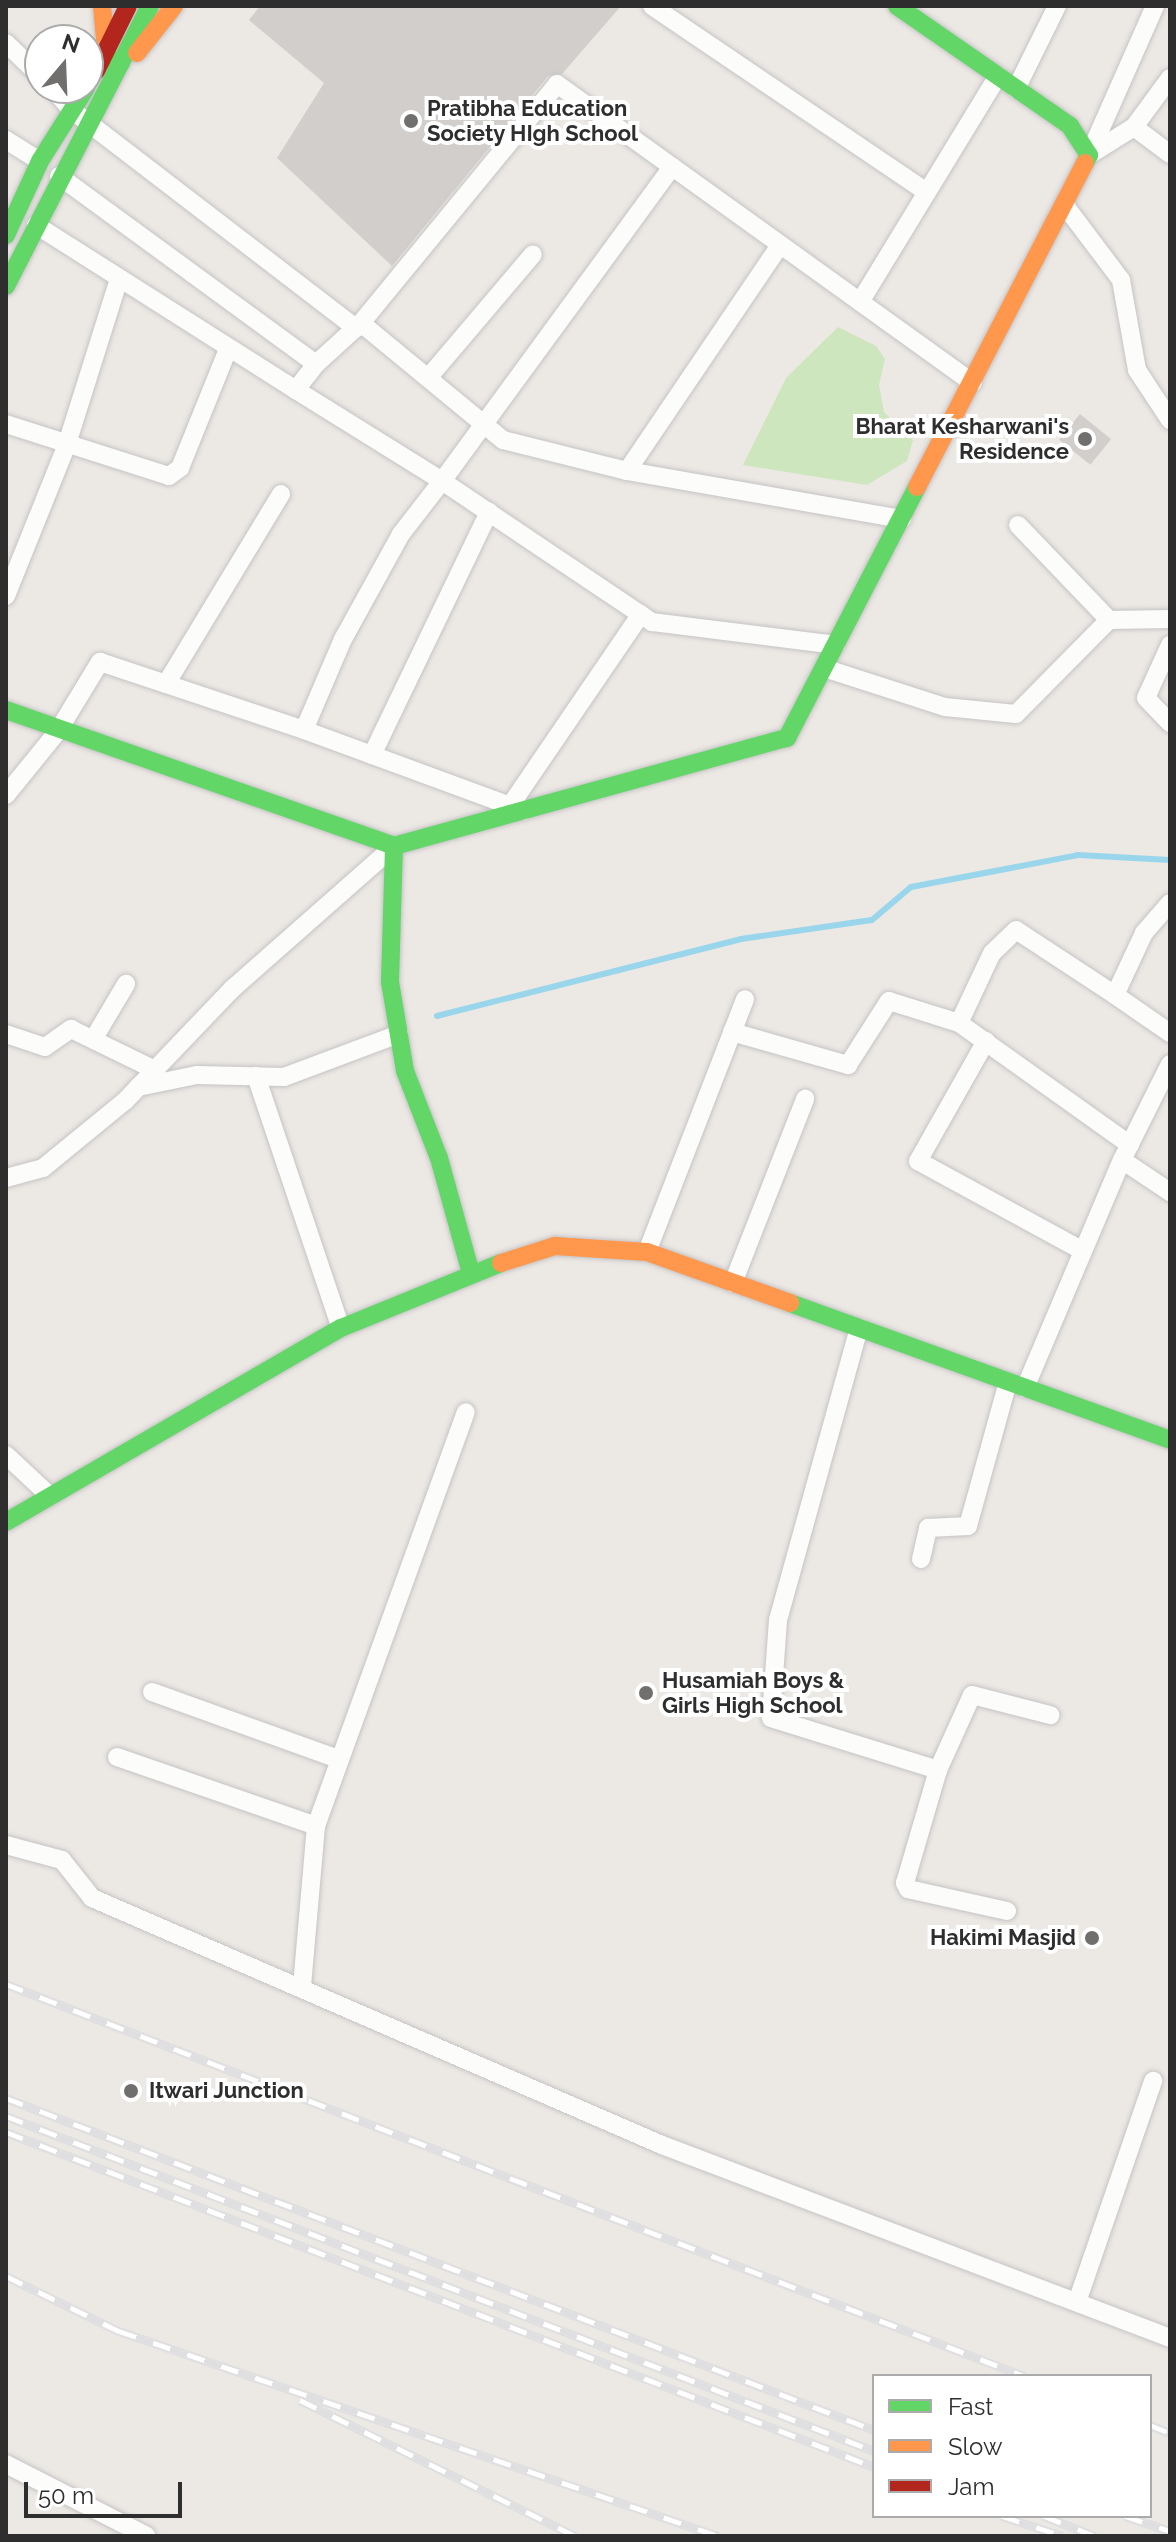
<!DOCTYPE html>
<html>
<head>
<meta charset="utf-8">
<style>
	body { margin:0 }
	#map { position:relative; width:1176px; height:2542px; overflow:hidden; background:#ece8e4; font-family:Raleway,sans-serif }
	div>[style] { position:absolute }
	.green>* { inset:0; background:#cee6be }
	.stream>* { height:6px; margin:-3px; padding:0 3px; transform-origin:3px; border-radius:3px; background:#99d6ec }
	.building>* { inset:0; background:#d1cecb; transform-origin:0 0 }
	.roads { filter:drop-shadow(0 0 2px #c5c4c5) drop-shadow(0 0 2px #c5c4c5) }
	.street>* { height:18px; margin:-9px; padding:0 9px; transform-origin:9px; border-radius:9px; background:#fcfcfb }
	.fast>* { height:18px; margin:-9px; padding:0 9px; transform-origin:9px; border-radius:9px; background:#63d668 }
	.slow>* { height:18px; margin:-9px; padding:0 9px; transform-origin:9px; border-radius:9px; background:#ff974d }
	.jam>* { height:18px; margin:-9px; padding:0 9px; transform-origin:9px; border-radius:9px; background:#b3261e }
	.rail>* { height:9px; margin-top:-4.5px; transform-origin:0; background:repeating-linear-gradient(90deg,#fff 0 18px,#dfdfe1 0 36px); box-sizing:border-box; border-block:2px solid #dfdfe1 }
	.dots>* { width:22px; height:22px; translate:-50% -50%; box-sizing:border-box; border:4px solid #fff; border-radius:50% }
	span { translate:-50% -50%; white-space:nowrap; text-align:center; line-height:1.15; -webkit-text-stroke:8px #fff; paint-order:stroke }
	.poi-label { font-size:22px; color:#2e2e2e; font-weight:700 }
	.left { translate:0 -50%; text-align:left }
	.right { translate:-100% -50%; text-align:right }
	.frame { position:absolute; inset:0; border:8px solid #2e2e2e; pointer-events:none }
	.legend { position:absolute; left:872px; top:2374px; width:280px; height:144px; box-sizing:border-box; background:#fff; border:2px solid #ababab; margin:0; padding:10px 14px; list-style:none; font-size:24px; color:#2e2e2e }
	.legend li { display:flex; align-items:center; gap:16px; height:40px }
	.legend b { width:40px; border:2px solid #ababab }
	.north { position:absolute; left:24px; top:24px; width:80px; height:80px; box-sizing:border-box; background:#fff; border:2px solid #ababab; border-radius:50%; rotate:19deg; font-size:22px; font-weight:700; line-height:32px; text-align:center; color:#2e2e2e }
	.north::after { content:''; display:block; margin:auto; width:28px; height:36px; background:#706f6e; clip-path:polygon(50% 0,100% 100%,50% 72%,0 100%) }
	.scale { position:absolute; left:24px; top:2482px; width:158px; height:36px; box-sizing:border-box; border:4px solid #2e2e2e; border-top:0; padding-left:10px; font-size:24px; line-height:28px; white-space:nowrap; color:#2e2e2e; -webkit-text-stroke:6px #fff; paint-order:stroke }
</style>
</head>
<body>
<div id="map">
	<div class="green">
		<i style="clip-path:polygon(838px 327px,876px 346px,885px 359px,879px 385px,884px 412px,913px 440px,907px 461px,867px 485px,743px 465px,786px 378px)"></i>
	</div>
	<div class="stream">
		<i style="left:437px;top:1016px;width:314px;rotate:-14.2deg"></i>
		<i style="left:741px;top:939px;width:132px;rotate:-8.3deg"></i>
		<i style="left:872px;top:920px;width:51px;rotate:-40.2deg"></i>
		<i style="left:911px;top:887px;width:170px;rotate:-10.8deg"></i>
		<i style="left:1078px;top:855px;width:92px;rotate:3.1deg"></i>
	</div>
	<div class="building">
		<i style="clip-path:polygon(260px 6px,621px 6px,562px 74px,548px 76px,392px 266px,277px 158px,324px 83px,249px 20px)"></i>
		<i style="left:1080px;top:414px;width:40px;height:33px;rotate:39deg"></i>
	</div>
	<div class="roads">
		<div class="street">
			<i style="left:652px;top:6px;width:332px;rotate:34.1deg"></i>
			<i style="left:1155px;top:6px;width:163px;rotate:113.9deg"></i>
			<i style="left:1089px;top:155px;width:53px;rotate:-31.9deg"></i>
			<i style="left:1134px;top:127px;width:61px;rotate:-53.7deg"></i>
			<i style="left:6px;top:43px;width:47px;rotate:44.1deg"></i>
			<i style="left:52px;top:88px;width:31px;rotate:48deg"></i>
			<i style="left:73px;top:111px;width:357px;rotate:37.5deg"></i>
			<i style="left:1016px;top:89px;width:93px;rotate:-63.7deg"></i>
			<i style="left:1134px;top:127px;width:45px;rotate:36.9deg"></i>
			<i style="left:6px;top:140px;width:40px;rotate:32deg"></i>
			<i style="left:672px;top:167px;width:389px;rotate:126.2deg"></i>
			<i style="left:442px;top:481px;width:253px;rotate:33.9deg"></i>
			<i style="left:652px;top:622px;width:185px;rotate:7.1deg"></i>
			<i style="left:59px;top:176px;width:318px;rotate:36.2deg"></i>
			<i style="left:316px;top:364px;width:61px;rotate:-42.3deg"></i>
			<i style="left:361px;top:323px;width:309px;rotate:-50.6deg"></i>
			<i style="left:557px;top:84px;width:512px;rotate:35.71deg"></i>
			<i style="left:1066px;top:207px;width:91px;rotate:53deg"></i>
			<i style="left:1121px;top:280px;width:91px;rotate:79.9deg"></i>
			<i style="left:1137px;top:370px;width:60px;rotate:56.6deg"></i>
			<i style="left:36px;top:225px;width:308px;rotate:32.4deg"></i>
			<i style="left:860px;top:302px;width:265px;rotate:-58.6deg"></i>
			<i style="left:361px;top:323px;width:184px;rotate:39.5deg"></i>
			<i style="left:503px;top:440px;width:128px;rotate:14deg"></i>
			<i style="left:627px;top:471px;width:279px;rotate:9.9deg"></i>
			<i style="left:316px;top:364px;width:33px;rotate:128deg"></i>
			<i style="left:296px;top:390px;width:172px;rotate:31.9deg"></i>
			<i style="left:442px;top:481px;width:67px;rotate:127.7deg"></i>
			<i style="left:401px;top:534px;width:120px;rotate:118.9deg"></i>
			<i style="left:343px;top:639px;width:99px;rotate:113.2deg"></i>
			<i style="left:304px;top:730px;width:234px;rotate:20.2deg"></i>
			<i style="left:428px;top:378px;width:162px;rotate:-49.7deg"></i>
			<i style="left:6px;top:424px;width:171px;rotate:17.7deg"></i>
			<i style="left:169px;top:476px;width:14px;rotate:-36deg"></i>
			<i style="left:180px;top:468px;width:128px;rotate:-68deg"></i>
			<i style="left:627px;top:471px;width:273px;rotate:-55.9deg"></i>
			<i style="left:1018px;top:525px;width:132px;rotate:46.2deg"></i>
			<i style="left:6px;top:596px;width:161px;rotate:-68.1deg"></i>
			<i style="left:66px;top:447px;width:176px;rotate:-72.5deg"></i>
			<i style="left:1170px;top:645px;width:58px;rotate:114.4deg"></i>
			<i style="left:1146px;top:698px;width:35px;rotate:46deg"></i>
			<i style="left:824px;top:668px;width:127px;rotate:17.9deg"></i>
			<i style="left:945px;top:707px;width:71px;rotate:5.6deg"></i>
			<i style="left:1016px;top:714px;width:132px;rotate:-45.3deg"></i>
			<i style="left:1109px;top:620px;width:61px;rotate:-0.9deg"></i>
			<i style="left:166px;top:684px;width:222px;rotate:-58.8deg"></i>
			<i style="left:372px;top:755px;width:270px;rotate:-64.3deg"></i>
			<i style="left:6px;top:795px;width:82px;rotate:-50.9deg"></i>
			<i style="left:58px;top:731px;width:81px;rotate:-58.7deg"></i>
			<i style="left:100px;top:662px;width:215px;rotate:18.4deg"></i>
			<i style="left:510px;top:806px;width:232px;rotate:-55.7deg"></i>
			<i style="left:1170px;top:903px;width:40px;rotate:131deg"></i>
			<i style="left:1144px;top:933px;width:68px;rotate:115.1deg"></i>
			<i style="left:1115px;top:995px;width:67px;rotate:34.6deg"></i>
			<i style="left:1115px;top:995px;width:118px;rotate:-146.7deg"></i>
			<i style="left:1016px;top:930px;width:33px;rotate:136deg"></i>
			<i style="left:992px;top:953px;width:77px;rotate:115.2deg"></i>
			<i style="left:959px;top:1023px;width:210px;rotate:35.5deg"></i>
			<i style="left:732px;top:1032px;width:121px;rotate:15.9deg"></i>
			<i style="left:848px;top:1065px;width:76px;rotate:-57.4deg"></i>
			<i style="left:889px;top:1001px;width:73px;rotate:17.4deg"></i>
			<i style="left:6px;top:1034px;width:41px;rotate:18.4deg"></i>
			<i style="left:45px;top:1047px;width:32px;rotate:-35deg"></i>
			<i style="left:71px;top:1029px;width:93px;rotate:26deg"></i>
			<i style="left:94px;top:1038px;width:63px;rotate:-59.3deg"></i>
			<i style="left:986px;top:1041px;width:138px;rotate:119.5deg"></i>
			<i style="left:918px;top:1161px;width:188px;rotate:28.6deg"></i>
			<i style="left:1170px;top:1064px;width:107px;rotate:116.6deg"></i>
			<i style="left:1122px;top:1160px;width:58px;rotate:33.7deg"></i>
			<i style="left:256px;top:1076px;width:266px;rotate:71.4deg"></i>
			<i style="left:138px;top:1087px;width:60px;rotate:-11.5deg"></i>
			<i style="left:197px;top:1075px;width:87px;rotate:1.3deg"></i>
			<i style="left:284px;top:1077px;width:123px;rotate:-20.5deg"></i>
			<i style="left:6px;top:1178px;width:38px;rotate:-15deg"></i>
			<i style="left:43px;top:1168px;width:106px;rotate:-39.3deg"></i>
			<i style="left:125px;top:1101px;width:155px;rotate:-46.3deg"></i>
			<i style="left:232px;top:989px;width:216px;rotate:-41.4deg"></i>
			<i style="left:647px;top:1252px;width:271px;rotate:-68.8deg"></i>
			<i style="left:733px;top:1283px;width:198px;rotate:-68.6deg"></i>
			<i style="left:859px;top:1328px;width:303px;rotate:105.5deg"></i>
			<i style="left:778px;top:1620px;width:98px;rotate:94.1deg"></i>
			<i style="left:771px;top:1718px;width:175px;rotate:17.3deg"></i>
			<i style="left:1025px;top:1388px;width:248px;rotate:-67deg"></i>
			<i style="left:6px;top:1455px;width:60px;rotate:43deg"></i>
			<i style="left:921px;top:1559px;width:32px;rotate:-77deg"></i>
			<i style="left:928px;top:1528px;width:40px;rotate:-2.9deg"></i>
			<i style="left:968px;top:1526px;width:149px;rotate:-74.5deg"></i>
			<i style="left:152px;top:1692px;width:198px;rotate:19.8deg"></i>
			<i style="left:117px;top:1757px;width:211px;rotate:19.1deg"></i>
			<i style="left:6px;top:1845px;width:58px;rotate:15deg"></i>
			<i style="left:62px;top:1860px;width:48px;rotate:51.7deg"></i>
			<i style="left:92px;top:1898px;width:621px;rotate:23.43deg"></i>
			<i style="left:662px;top:2145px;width:543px;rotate:20.8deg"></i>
			<i style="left:1007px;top:1911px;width:101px;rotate:-167.5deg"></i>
			<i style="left:908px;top:1889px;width:7px;rotate:-117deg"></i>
			<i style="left:905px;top:1883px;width:118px;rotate:-73.7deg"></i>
			<i style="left:938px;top:1770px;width:82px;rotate:-65.6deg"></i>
			<i style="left:972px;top:1695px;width:81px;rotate:14.4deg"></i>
			<i style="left:302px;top:1986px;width:161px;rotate:-85deg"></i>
			<i style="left:316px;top:1826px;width:440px;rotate:-70.1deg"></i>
			<i style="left:1077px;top:2302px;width:234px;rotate:-71deg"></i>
			<i style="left:6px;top:2464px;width:158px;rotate:27.1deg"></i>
		</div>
		<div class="fast">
			<i style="left:897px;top:6px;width:211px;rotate:34.7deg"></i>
			<i style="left:1070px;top:126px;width:35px;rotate:57deg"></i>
			<i style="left:1089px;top:155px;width:9px;rotate:117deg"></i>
			<i style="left:104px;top:57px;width:18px;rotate:19deg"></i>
			<i style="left:6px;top:235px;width:81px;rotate:-65.3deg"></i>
			<i style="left:40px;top:161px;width:86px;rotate:-57.8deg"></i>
			<i style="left:6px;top:286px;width:315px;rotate:-62.8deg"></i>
			<i style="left:6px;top:710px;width:411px;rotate:19.3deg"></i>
			<i style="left:394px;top:846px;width:408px;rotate:-15.4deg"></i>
			<i style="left:787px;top:738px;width:283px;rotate:-62.6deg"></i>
			<i style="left:394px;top:846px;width:136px;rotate:91.7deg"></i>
			<i style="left:390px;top:982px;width:90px;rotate:80.4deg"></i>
			<i style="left:405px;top:1071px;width:93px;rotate:68.7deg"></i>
			<i style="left:439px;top:1158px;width:119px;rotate:74.5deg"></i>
			<i style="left:790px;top:1303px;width:404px;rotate:19.8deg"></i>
			<i style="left:6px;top:1522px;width:387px;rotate:-30.1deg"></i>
			<i style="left:341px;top:1328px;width:173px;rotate:-22.1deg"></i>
		</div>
		<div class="slow">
			<i style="left:102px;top:6px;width:44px;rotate:84.8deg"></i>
			<i style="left:137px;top:53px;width:60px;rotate:-51.8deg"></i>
			<i style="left:917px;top:487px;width:365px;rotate:-62.6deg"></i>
			<i style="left:501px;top:1263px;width:57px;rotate:-17.5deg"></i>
			<i style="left:555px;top:1246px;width:92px;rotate:3.7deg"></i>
			<i style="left:647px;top:1252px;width:152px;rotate:19.6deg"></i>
		</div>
		<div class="jam">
			<i style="left:96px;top:71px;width:72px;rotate:-63.8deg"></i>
		</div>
	</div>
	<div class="rail">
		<i style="left:6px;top:1984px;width:1091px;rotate:21.06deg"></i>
		<i style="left:6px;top:2098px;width:929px;rotate:20.93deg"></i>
		<i style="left:6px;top:2116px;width:930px;rotate:21.1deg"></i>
		<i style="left:6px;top:2132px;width:930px;rotate:21.1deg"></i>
		<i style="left:6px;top:2276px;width:126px;rotate:26deg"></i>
		<i style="left:119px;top:2331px;width:633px;rotate:18.89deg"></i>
		<i style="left:300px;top:2400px;width:307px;rotate:26.3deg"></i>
		<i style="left:1150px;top:2425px;width:22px;rotate:22deg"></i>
		<i style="left:1002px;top:2516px;width:64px;rotate:18.2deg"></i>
		<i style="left:1044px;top:2516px;width:55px;rotate:21.4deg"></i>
		<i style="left:1125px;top:2516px;width:47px;rotate:18.4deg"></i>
	</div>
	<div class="dots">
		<i style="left:411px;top:121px;background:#706f6e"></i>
		<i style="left:1085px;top:439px;background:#706f6e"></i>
		<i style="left:646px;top:1693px;background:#706f6e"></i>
		<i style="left:1092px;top:1938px;background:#706f6e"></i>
		<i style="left:131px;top:2091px;background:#706f6e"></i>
	</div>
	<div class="poi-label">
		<span class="left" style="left:427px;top:121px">Pratibha Education<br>Society HIgh School</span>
		<span class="right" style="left:1069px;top:439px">Bharat Kesharwani's<br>Residence</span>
		<span class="left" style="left:662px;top:1693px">Husamiah Boys &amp;<br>Girls High School</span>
		<span class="right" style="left:1076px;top:1938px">Hakimi Masjid</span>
		<span class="left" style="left:149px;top:2091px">Itwari Junction</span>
	</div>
	<div class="frame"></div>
	<ul class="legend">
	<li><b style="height:10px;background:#63d668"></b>Fast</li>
	<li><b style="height:10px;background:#ff974d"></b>Slow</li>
	<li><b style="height:10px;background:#b3261e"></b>Jam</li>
	</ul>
	<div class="north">N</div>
	<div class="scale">50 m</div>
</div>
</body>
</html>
